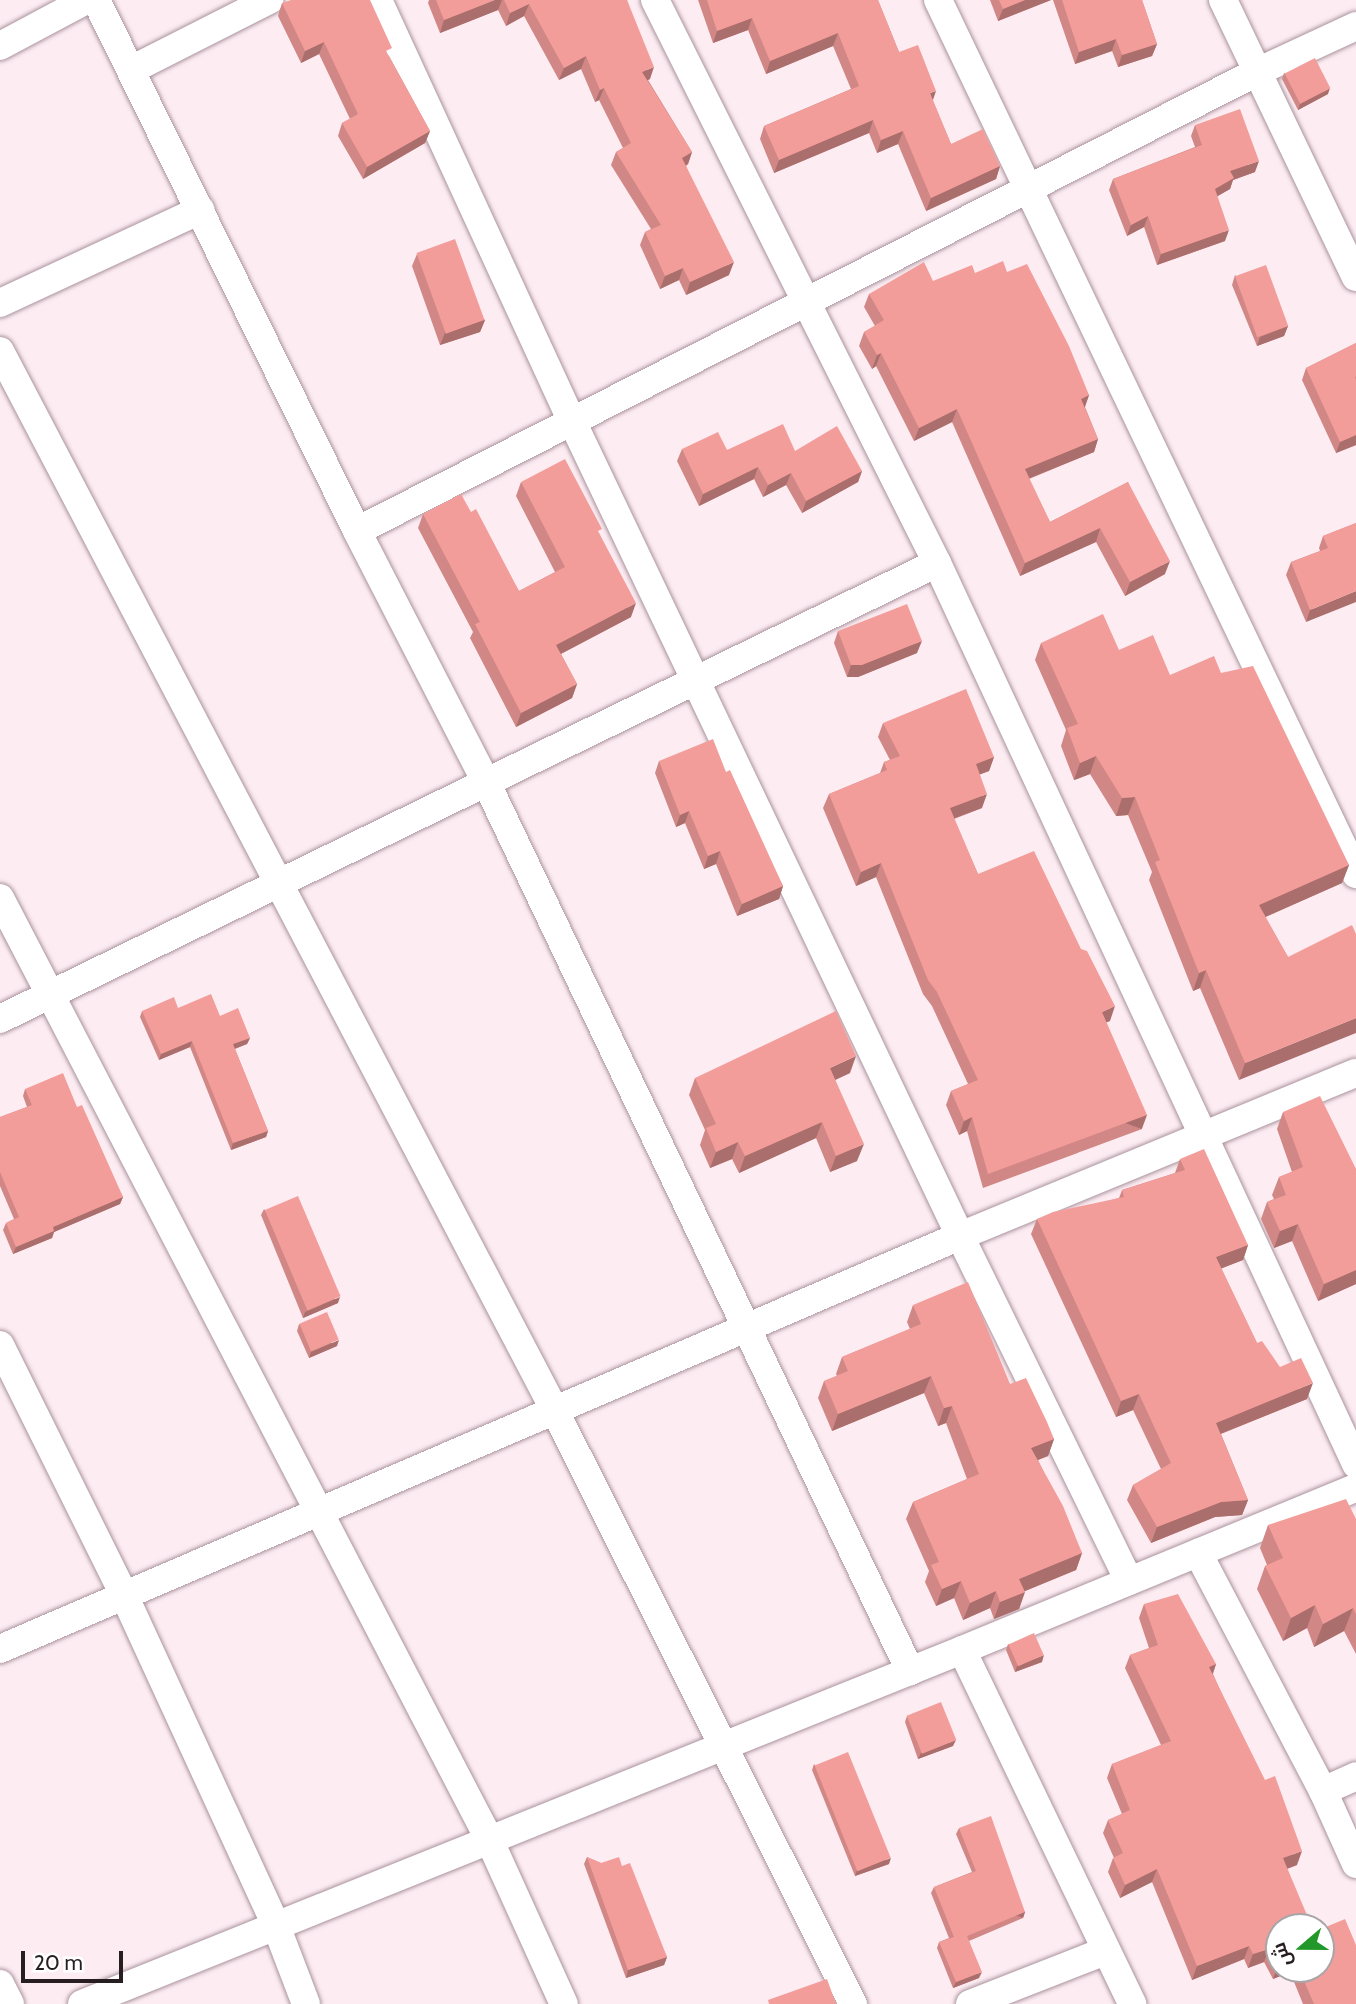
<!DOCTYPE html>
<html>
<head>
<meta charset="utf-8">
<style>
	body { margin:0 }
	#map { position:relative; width:1356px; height:2004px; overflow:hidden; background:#fdedf3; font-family:Cabin,Cairo,sans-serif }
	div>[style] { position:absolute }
	.roads { filter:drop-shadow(0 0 2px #aa939d) drop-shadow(0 0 2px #aa939d) }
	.street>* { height:28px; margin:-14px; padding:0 14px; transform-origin:14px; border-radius:14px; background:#fff }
	.wall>* { inset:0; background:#d18785 }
	.shaded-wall>* { inset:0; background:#aa6e6c; transform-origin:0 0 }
	.building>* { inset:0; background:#f39d9b; transform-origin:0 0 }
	span { translate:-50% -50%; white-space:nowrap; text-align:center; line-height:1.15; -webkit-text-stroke:6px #fff; paint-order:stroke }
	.north { position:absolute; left:1265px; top:1913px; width:70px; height:70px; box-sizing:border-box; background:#fff; border:2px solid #a9a5a7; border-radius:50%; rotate:250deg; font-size:19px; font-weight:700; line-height:28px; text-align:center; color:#271e22 }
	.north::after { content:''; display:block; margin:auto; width:24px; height:32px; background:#219829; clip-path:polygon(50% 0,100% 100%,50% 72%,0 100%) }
	.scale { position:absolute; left:21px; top:1951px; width:102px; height:32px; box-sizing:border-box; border:4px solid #271e22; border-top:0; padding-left:9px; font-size:21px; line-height:24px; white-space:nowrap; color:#271e22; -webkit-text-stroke:5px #fff; paint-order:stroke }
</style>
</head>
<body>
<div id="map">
	<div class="roads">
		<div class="street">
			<i style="left:96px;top:0;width:592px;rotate:63.82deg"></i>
			<i style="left:357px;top:531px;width:284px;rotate:62.8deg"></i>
			<i style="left:487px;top:784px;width:983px;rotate:64.5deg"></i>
			<i style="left:378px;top:0;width:464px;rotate:65.3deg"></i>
			<i style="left:572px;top:421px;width:903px;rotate:64.54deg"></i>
			<i style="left:960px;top:1236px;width:384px;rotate:63.9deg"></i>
			<i style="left:655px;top:0;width:630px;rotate:63.39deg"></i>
			<i style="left:937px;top:563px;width:994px;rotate:65.06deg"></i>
			<i style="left:938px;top:0;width:969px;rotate:64.44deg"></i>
			<i style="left:1223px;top:0;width:307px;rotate:64.4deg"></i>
			<i style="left:0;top:46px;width:98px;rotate:-28.1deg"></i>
			<i style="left:133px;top:69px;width:153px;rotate:-26.9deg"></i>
			<i style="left:0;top:303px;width:221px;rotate:-24.9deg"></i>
			<i style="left:0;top:351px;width:1197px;rotate:62.36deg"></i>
			<i style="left:555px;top:1411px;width:664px;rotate:63.32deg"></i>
			<i style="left:357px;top:531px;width:1010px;rotate:-27.02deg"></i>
			<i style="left:1257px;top:72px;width:109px;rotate:-24.9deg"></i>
			<i style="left:0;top:898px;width:1060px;rotate:62.54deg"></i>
			<i style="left:489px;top:1839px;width:181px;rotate:65.6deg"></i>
			<i style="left:0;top:1019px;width:1042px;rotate:-25.95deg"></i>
			<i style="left:0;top:1345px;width:279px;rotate:63.6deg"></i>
			<i style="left:124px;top:1595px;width:366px;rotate:65.3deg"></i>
			<i style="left:277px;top:1928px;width:81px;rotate:69.1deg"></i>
			<i style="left:1198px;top:1553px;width:269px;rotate:62.3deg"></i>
			<i style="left:1323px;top:1791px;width:80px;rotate:65.7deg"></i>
			<i style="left:0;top:1649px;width:1045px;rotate:-23.28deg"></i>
			<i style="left:960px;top:1236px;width:428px;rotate:-22.4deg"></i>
			<i style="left:962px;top:1650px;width:393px;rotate:64.3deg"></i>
			<i style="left:1323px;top:1791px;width:36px;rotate:-24deg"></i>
			<i style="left:0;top:1984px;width:22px;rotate:63deg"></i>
			<i style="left:82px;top:2004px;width:949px;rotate:-21.91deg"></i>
			<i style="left:962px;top:1650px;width:426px;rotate:-22.4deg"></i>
			<i style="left:970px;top:2004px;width:145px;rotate:-21.4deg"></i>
		</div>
	</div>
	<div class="wall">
		<i style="clip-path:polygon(429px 0,627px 0,650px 79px,648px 80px,692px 152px,688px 164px,686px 166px,729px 275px,686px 295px,679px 280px,660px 289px,640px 245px,645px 232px,651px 229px,611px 165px,616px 152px,623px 148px,599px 100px,595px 102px,581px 69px,559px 80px,524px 16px,506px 26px,498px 10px,440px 33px,428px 3px)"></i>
		<i style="clip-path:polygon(698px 0,878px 0,899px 52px,933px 101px,951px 144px,1000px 166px,996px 179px,926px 211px,898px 144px,877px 153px,869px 133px,774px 173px,760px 139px,764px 126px,851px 89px,833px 46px,766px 74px,748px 30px,713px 43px)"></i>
		<i style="clip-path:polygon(990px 0,1051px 0,998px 21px)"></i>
		<i style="clip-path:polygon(1053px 0,1142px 0,1157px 44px,1152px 56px,1118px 67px,1112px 51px,1075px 64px)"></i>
		<i style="clip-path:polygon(282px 3px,389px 56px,430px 131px,425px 143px,363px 179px,338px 136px,342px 123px,350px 119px,319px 54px,301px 63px,278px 16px)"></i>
		<i style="clip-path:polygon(1284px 73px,1328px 94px,1298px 110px,1282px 79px)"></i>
		<i style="clip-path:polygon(1195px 125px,1255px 172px,1233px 180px,1230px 189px,1217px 196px,1225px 241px,1157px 265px,1144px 227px,1127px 236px,1109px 190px,1113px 179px,1195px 147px,1191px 136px)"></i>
		<i style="clip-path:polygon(417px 254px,485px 320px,480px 332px,440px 345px,412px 266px)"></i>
		<i style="clip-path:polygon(1007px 272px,1089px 395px,1085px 407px,1098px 439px,1094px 452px,1029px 479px,1050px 522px,1128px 482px,1165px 574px,1125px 596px,1096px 542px,1020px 576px,952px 422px,914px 441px,876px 366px,872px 369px,859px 346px,864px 332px,875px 326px,864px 307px,869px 294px,975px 273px)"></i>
		<i style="clip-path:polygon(1235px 275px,1288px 326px,1284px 336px,1257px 346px,1232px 285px)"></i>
		<i style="clip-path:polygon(1356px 343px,1356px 445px,1336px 453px,1302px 380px,1306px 368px)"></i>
		<i style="clip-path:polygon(682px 449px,795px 451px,862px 471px,858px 482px,802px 513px,786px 485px,763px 497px,754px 479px,699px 506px,677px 461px)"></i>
		<i style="clip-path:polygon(521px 482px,599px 534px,631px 617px,561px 654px,577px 684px,572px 698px,516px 727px,470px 638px,473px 632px,418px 528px,423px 514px,471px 512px,519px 591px,555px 572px,516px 496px)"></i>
		<i style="clip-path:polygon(1356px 523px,1306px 622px,1286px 575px,1291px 562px,1320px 551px,1319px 548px,1323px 536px)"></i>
		<i style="clip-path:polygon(838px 631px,917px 653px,858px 677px,847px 677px,834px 643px)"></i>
		<i style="clip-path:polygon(1041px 643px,1119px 650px,1170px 675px,1221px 673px,1349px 865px,1342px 883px,1265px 917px,1288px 957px,1239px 1080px,1200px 988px,1193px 991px,1149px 880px,1152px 872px,1128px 815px,1116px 816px,1090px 774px,1074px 780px,1061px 746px,1066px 730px,1035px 660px)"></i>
		<i style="clip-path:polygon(883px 723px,994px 757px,989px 771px,980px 774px,982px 808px,954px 819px,978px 874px,1110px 1021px,1106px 1022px,1142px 1129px,983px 1188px,967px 1131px,959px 1135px,946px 1105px,951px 1091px,968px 1084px,932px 1006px,923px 994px,876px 877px,856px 886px,823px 808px,829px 794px,880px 773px,884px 762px,890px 760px,878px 737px)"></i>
		<i style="clip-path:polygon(659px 761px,726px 772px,783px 886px,779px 899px,737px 916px,716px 864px,704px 869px,685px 823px,676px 827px,655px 773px)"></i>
		<i style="clip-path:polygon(178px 1008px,220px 1016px,250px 1038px,247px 1044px,235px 1049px,268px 1131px,266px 1137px,231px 1150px,190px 1047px,159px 1060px,140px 1017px,142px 1011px)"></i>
		<i style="clip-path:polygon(850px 1073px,835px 1080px,857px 1161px,830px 1172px,816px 1138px,739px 1173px,732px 1159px,710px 1168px,700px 1145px,705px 1130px,689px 1095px,695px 1078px)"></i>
		<i style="clip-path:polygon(25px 1089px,77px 1107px,123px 1197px,120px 1204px,54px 1232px,52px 1238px,13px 1254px,3px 1230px,6px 1223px,14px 1219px,0 1186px,0 1117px,27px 1107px,23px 1096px)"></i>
		<i style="clip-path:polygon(1283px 1112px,1356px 1169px,1356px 1284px,1318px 1301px,1292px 1241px,1274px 1248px,1261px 1219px,1267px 1202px,1274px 1199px,1272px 1195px,1279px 1177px,1292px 1172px,1277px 1129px)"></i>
		<i style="clip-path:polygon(1180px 1159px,1248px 1245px,1243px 1260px,1221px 1268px,1257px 1343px,1307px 1399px,1221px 1434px,1248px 1500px,1242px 1515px,1215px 1517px,1151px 1543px,1127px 1500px,1133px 1485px,1161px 1469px,1133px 1410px,1116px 1417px,1031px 1234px,1037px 1219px,1119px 1198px,1122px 1190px,1175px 1173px)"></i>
		<i style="clip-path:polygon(264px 1209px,338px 1303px,303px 1318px,261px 1215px)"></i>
		<i style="clip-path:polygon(913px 1305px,1010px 1384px,1054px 1439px,1048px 1456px,1038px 1460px,1082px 1553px,1076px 1570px,1025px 1591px,1019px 1609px,994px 1619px,990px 1608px,963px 1620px,954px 1598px,936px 1606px,925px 1582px,929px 1571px,906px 1519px,913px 1502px,967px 1479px,946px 1423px,938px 1426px,924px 1393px,832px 1431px,818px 1398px,824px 1381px,837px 1376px,836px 1374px,842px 1357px,910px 1329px,907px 1322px)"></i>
		<i style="clip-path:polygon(299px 1324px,337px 1346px,309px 1358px,297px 1331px)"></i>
		<i style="clip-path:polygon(1356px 1519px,1356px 1654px,1344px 1631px,1314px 1647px,1307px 1628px,1283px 1641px,1257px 1589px,1265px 1566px,1267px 1565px,1260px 1548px,1268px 1525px)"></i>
		<i style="clip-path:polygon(1144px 1604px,1216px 1664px,1213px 1674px,1297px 1865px,1287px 1869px,1279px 1969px,1321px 1969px,1356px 2004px,1303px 2004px,1290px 1972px,1273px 1979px,1264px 1962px,1248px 1968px,1244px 1959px,1192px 1980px,1152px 1882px,1120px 1898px,1108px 1872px,1113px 1858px,1114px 1858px,1103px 1833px,1108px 1820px,1122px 1814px,1107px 1778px,1112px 1764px,1161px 1745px,1125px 1668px,1130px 1655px,1149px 1648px,1139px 1618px)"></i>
		<i style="clip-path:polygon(1008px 1644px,1042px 1662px,1015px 1672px,1006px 1650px)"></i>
		<i style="clip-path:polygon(907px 1716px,953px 1746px,918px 1759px,905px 1722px)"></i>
		<i style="clip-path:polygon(814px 1764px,889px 1864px,855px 1876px,812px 1770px)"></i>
		<i style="clip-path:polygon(959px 1828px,1025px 1912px,1023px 1918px,969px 1941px,979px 1978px,953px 1988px,937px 1948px,939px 1942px,949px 1938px,931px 1893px,934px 1887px,972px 1872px,956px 1834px)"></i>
		<i style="clip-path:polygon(587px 1857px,601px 1863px,622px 1866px,667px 1957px,664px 1965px,626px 1978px,584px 1864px)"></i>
	</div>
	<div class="shaded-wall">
		<i style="clip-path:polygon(495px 0,502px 0,498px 10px,440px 33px,444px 20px)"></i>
		<i style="clip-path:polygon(1025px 0,1051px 0,998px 21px,1003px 9px)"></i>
		<i style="clip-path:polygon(529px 4px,524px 16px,506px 26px,510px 13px)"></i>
		<i style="clip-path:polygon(752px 18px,748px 30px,713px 43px,717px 31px)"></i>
		<i style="clip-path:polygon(838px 33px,833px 46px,766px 74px,770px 61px)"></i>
		<i style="clip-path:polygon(1116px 39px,1112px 51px,1075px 64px,1079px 52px)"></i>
		<i style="clip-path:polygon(324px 42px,319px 54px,301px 63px,305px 51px)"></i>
		<i style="clip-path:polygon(1157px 44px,1152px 56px,1118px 67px,1122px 55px)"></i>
		<i style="clip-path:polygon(586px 56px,581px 69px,559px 80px,564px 68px)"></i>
		<i style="clip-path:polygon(654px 67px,650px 79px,638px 84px,642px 72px)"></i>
		<i style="clip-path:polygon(604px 88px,599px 100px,595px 102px,600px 90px)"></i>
		<i style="clip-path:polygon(1330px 88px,1328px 94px,1298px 110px,1300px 104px)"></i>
		<i style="clip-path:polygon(936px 91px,932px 103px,930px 93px)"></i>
		<i style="clip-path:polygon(873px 120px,869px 133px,774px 173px,779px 160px)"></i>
		<i style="clip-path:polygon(430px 131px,425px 143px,363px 179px,367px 167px)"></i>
		<i style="clip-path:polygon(903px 131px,898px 144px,877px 153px,881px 140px)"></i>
		<i style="clip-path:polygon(692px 152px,688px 164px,677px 171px,682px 158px)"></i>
		<i style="clip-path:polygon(1259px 161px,1255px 172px,1233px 180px,1230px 189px,1211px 200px,1215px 189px,1230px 171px)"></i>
		<i style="clip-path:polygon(1000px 166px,996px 179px,926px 211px,931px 198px)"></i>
		<i style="clip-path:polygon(1148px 216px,1144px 227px,1127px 236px,1131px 225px)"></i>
		<i style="clip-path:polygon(1229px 230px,1225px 241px,1157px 265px,1161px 254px)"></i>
		<i style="clip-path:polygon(734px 262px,729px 275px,686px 295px,690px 282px)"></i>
		<i style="clip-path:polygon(683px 268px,679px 280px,660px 289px,665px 276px)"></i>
		<i style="clip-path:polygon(485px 320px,480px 332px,440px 345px,445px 333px)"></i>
		<i style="clip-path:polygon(1288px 326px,1284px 336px,1257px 346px,1260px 337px)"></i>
		<i style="clip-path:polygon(881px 353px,876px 366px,872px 369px,877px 355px)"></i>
		<i style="clip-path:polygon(1089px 395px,1084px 409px,1081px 399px)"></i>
		<i style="clip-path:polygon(957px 409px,952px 422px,914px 441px,919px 428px)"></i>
		<i style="clip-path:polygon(1356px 435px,1356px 445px,1336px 453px,1340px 442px)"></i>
		<i style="clip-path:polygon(1098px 439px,1094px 452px,1020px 482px,1025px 469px)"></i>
		<i style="clip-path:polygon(758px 467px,754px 479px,699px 506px,703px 494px)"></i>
		<i style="clip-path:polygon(862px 471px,858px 482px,802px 513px,806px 501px)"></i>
		<i style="clip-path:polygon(791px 473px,786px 485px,763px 497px,768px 485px)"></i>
		<i style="clip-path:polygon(1100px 528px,1096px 542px,1020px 576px,1025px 563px)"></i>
		<i style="clip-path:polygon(1170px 561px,1165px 574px,1125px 596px,1130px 582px)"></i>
		<i style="clip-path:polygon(1356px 591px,1356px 602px,1306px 622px,1310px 610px)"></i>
		<i style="clip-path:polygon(636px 603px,631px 617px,551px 659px,556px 645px)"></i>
		<i style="clip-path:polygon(922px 641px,917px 653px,858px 677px,847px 677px,851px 665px)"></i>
		<i style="clip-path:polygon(577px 684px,572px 698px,516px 727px,521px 713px)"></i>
		<i style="clip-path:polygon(1096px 756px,1090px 774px,1074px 780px,1080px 763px)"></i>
		<i style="clip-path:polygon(994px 757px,989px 771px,971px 778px,976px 764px)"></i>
		<i style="clip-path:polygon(987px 794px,982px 808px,944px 822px,950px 808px)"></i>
		<i style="clip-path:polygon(1135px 797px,1128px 815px,1116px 816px,1122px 798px)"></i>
		<i style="clip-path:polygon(689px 811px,685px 823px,676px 827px,680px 815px)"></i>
		<i style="clip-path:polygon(720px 851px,716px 864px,704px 869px,708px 856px)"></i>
		<i style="clip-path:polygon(881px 863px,876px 877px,856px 886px,861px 872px)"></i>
		<i style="clip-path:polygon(1349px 865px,1342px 883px,1252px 923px,1259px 905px)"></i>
		<i style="clip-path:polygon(783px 886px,779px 899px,737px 916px,742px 904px)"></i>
		<i style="clip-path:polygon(1206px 970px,1200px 988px,1193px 991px,1199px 973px)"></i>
		<i style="clip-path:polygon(1115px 1006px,1110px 1021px,1097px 1026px,1102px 1012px)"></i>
		<i style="clip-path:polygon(1356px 1018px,1356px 1033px,1239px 1080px,1245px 1063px)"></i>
		<i style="clip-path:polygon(250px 1038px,247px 1044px,231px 1050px,233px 1044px)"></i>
		<i style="clip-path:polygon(192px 1041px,190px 1047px,159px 1060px,161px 1054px)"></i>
		<i style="clip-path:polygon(856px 1056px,850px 1073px,824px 1085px,830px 1068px)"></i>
		<i style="left:1147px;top:1115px;width:15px;height:170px;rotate:110deg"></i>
		<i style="clip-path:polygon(972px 1117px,967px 1131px,959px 1135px,964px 1121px)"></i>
		<i style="clip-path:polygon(822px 1122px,816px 1138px,739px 1173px,745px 1156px)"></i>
		<i style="clip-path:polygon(268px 1131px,266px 1137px,231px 1150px,233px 1143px)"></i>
		<i style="clip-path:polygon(738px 1142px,732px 1159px,710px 1168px,716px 1152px)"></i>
		<i style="clip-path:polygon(864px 1144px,857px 1161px,830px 1172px,836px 1156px)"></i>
		<i style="clip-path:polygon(123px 1197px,120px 1204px,54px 1232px,52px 1238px,13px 1254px,16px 1247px,53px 1227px)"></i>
		<i style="clip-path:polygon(1298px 1224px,1292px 1241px,1274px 1248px,1280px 1231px)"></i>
		<i style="clip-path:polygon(1248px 1245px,1243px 1260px,1210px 1273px,1216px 1257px)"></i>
		<i style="clip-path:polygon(1356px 1270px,1356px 1284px,1318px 1301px,1324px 1284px)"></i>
		<i style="clip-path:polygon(340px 1297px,338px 1303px,303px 1318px,305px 1312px)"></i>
		<i style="clip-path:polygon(339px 1340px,337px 1346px,309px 1358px,311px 1352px)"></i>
		<i style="clip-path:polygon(931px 1376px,924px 1393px,832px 1431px,838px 1414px)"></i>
		<i style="clip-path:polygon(1313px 1383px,1307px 1399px,1210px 1438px,1216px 1423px)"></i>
		<i style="clip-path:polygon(1139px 1394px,1133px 1410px,1116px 1417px,1121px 1401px)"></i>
		<i style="clip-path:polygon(952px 1406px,946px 1423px,938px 1426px,944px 1408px)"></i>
		<i style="clip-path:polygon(1054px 1439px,1048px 1456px,1025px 1465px,1031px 1448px)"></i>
		<i style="clip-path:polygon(1248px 1500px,1242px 1515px,1215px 1517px,1151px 1543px,1157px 1527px,1221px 1502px)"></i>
		<i style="clip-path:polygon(1082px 1553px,1076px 1570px,1013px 1596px,1019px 1579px)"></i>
		<i style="clip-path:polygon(961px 1581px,954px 1598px,936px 1606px,942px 1589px)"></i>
		<i style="clip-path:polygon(996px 1591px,990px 1608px,963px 1620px,970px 1603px)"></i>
		<i style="clip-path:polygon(1025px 1592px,1019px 1609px,994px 1619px,1000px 1602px)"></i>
		<i style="clip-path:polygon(1315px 1605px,1307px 1628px,1283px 1641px,1291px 1618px)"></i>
		<i style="clip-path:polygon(1353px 1608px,1344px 1631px,1314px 1647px,1323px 1624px)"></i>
		<i style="clip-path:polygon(1044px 1655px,1042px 1662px,1015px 1672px,1017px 1666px)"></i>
		<i style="clip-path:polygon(1216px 1664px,1211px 1678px,1209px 1667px)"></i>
		<i style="clip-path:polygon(956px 1740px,953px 1746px,918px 1759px,921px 1753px)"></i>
		<i style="clip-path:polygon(1302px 1851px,1297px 1865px,1278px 1872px,1283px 1858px)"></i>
		<i style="clip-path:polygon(891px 1858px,889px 1864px,855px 1876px,857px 1870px)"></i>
		<i style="clip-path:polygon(1157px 1869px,1152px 1882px,1120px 1898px,1125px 1885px)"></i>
		<i style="left:1025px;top:1912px;width:6px;height:63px;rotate:108deg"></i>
		<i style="clip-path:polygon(1249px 1946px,1244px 1959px,1192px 1980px,1197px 1966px)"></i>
		<i style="clip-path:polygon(1269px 1949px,1264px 1962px,1248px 1968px,1253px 1954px)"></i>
		<i style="clip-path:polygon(667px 1957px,664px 1965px,626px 1978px,628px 1970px)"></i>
		<i style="clip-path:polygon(1278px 1965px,1279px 1965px,1279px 1969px,1291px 1969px,1290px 1972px,1273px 1979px)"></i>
		<i style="clip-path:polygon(982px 1972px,979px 1978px,953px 1988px,956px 1982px)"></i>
	</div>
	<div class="building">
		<i style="clip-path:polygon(291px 0,370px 0,392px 48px,386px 51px,430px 131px,367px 167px,342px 123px,358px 114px,324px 42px,305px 51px,282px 3px)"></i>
		<i style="clip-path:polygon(436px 0,495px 0,444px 20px)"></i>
		<i style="clip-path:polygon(504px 0,627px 0,654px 67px,642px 72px,692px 152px,682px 158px,734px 262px,690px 282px,683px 268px,665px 276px,645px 232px,661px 225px,616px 152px,631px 143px,604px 88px,600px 90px,586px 56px,564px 68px,529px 4px,510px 13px)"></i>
		<i style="clip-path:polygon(707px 0,878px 0,899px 52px,918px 45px,936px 91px,930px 93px,951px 144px,983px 129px,1000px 166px,931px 198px,903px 131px,881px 140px,873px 120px,779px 160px,764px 126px,859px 86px,838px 33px,770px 61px,752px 18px,717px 31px)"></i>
		<i style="clip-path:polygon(999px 0,1025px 0,1003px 9px)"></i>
		<i style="clip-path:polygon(1062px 0,1142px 0,1157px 44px,1122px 55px,1116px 39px,1079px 52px)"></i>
		<i style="left:1315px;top:58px;width:34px;height:34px;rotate:63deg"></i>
		<i style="clip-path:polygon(1240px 109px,1259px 161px,1230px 171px,1234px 178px,1215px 189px,1229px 230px,1161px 254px,1148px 216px,1131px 225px,1113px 179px,1202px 145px,1195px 125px)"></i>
		<i style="left:455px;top:239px;width:86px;height:41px;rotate:70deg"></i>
		<i style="clip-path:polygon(1003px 261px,1007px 272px,1027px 264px,1069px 346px,1089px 395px,1081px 399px,1098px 439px,1025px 469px,1050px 522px,1128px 482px,1170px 561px,1130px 582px,1100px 528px,1025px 563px,957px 409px,919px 428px,881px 353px,877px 355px,864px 332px,884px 320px,869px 294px,924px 262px,933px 281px,972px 265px,975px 273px)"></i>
		<i style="left:1266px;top:265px;width:65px;height:33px;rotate:70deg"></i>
		<i style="clip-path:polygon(1356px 343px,1356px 376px,1355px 377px,1356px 381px,1356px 435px,1340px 442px,1306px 368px)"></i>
		<i style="clip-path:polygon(783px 424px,795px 451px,837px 426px,862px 471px,806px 501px,791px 473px,768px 485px,758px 467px,703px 494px,682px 449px,718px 432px,727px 450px)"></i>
		<i style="clip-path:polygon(565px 459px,602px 529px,598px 531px,636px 603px,556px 645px,577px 684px,521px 713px,475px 624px,480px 622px,423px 514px,461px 494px,471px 512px,476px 509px,519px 591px,565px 567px,521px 482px)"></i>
		<i style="clip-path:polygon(1356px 523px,1356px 591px,1310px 610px,1291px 562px,1328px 548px,1323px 536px)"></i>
		<i style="clip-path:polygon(907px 604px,922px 641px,862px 665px,851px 665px,838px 631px)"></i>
		<i style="clip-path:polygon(1103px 614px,1119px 650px,1153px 635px,1170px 675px,1214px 656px,1221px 673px,1253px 666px,1349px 865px,1259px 905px,1288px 957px,1352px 925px,1356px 934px,1356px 1018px,1245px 1063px,1206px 970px,1199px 973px,1155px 862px,1160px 860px,1135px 797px,1122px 798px,1096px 756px,1080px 763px,1067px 728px,1078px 724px,1041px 643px)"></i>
		<i style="clip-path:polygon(966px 689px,994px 757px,976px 764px,987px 794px,950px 808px,978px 874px,1034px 851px,1081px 949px,1087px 951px,1115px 1006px,1102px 1012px,1147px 1115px,988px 1174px,972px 1117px,964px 1121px,951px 1091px,978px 1080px,937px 992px,928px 980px,881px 863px,861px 872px,829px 794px,887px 770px,884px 762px,900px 756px,883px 723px)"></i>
		<i style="clip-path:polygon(713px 739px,726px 772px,730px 770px,783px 886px,742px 904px,720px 851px,708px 856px,689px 811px,680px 815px,659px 761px)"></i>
		<i style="clip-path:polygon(211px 994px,220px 1016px,238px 1008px,250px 1038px,233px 1044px,268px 1131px,233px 1143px,192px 1041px,161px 1054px,142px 1011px,174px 997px,178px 1008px)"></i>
		<i style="clip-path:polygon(836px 1011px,856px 1056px,830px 1068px,864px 1144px,836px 1156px,822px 1122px,745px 1156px,738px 1142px,716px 1152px,706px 1128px,716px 1124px,695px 1078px)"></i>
		<i style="clip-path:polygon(63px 1073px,77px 1107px,82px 1105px,123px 1197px,53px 1227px,54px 1231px,16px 1247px,6px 1223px,19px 1217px,0 1172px,0 1117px,32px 1105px,25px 1089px)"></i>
		<i style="clip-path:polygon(1320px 1096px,1356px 1169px,1356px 1270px,1324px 1284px,1298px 1224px,1280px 1231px,1267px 1202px,1286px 1195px,1279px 1177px,1303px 1167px,1283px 1112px)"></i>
		<i style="clip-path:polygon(1204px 1149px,1248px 1245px,1216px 1257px,1257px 1343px,1262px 1341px,1280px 1367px,1301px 1358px,1313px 1383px,1216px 1423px,1248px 1500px,1221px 1502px,1157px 1527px,1133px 1485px,1171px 1463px,1139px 1394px,1121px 1401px,1037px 1219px,1053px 1212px,1124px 1197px,1122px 1190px,1185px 1170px,1180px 1159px)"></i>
		<i style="left:298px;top:1196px;width:109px;height:36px;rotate:67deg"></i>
		<i style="clip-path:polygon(968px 1282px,1010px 1384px,1026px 1378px,1047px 1422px,1054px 1439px,1031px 1448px,1063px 1506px,1082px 1553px,1019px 1579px,1025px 1592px,1000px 1602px,996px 1591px,970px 1603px,961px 1581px,942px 1589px,931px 1565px,939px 1562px,913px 1502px,979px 1474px,952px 1406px,944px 1408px,931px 1376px,838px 1414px,824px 1381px,848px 1371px,842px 1357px,921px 1324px,913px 1305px)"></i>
		<i style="left:327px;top:1312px;width:30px;height:30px;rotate:67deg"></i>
		<i style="clip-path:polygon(1346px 1499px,1356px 1519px,1356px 1614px,1353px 1608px,1323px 1624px,1315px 1605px,1291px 1618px,1265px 1566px,1283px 1558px,1268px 1525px)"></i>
		<i style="clip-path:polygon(1178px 1594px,1216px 1664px,1209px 1667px,1265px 1780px,1275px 1776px,1302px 1851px,1283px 1858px,1312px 1927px,1279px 1927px,1279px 1965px,1278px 1965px,1269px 1949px,1253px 1954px,1249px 1946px,1197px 1966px,1157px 1869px,1125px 1885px,1113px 1858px,1123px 1853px,1108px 1820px,1130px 1810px,1112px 1764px,1171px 1741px,1130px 1655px,1158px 1645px,1144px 1604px)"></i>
		<i style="left:1034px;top:1633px;width:24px;height:28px;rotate:66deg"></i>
		<i style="left:941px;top:1702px;width:41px;height:37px;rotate:68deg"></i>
		<i style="left:848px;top:1752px;width:114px;height:36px;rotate:68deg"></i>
		<i style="clip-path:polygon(991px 1816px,1025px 1912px,967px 1936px,982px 1972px,956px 1982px,939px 1942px,954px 1937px,934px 1887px,976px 1871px,959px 1828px)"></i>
		<i style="clip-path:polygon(587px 1857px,601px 1863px,619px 1857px,622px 1866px,630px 1863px,667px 1957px,628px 1970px)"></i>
		<i style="clip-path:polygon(1345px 1919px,1356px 1945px,1356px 2004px,1314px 2004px,1299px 1969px,1321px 1969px,1321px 1929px)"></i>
		<i style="clip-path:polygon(827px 1979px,836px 2004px,769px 2004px,768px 2000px)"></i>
	</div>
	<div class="north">ش</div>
	<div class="scale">20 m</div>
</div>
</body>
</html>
